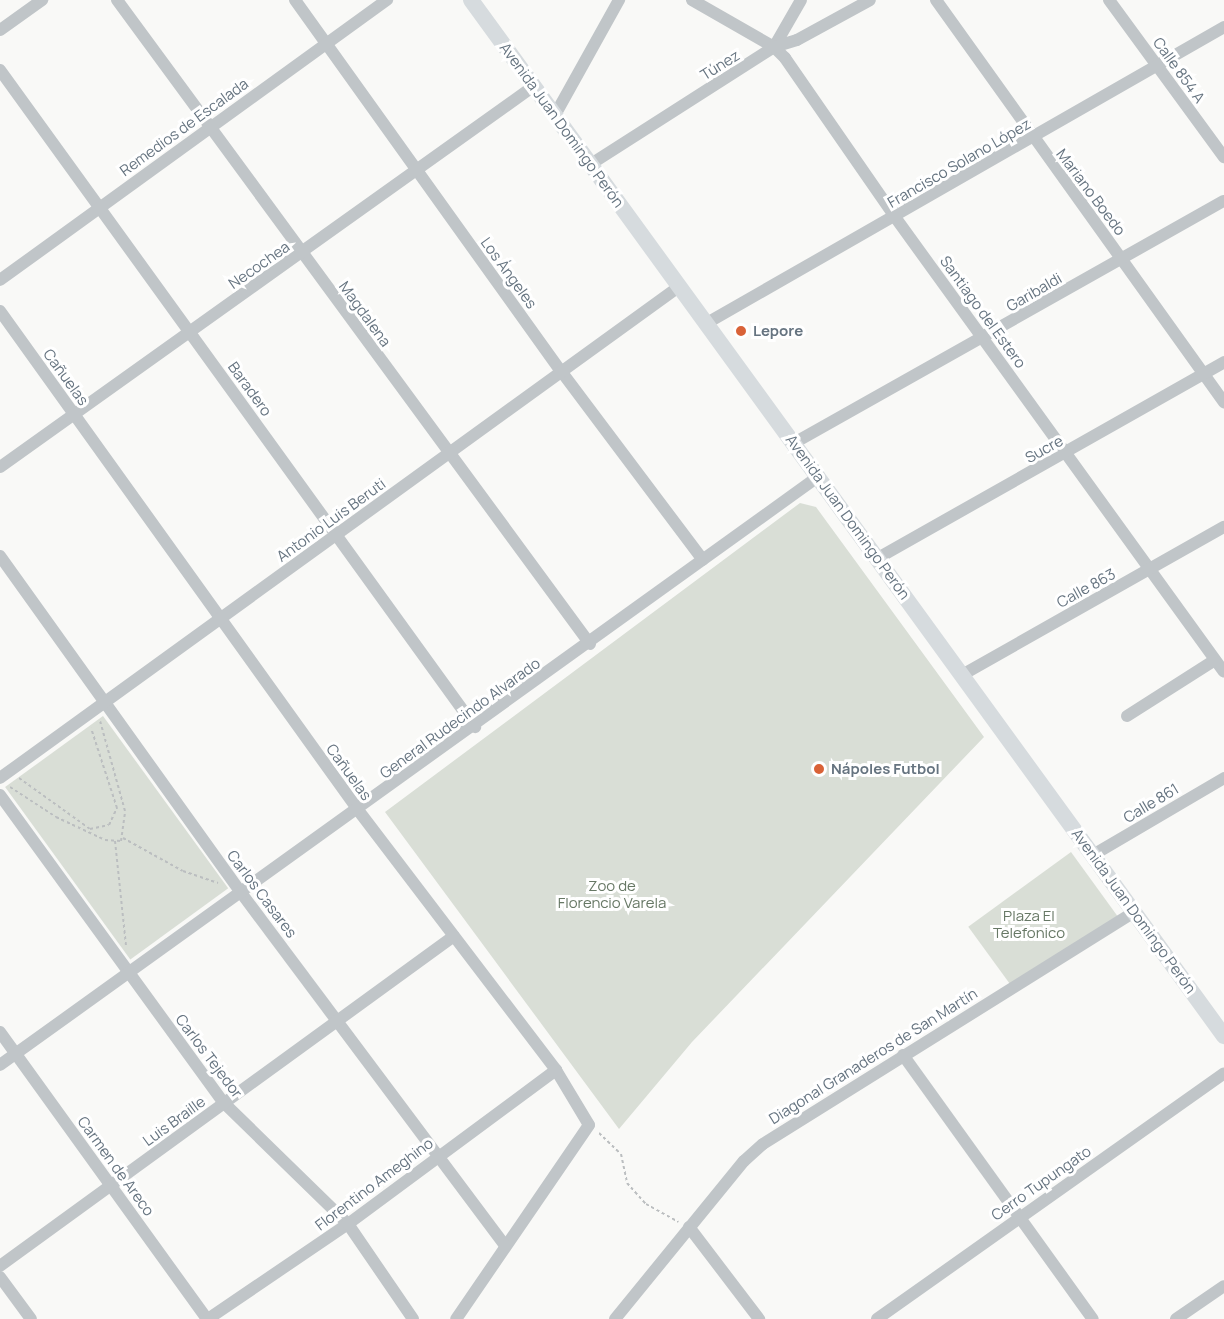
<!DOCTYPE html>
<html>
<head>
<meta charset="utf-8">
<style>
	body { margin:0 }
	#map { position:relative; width:1224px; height:1319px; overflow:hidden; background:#f9f9f7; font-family:Manrope,sans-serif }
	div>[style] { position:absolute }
	.green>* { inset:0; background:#d9ded6; transform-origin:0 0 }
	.path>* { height:2px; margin-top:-1px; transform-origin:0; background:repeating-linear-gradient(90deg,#bbbec0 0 3px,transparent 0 6px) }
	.minor>* { height:12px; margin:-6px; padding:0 6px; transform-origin:6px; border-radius:6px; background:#c0c5c8 }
	.major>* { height:16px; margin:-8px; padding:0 8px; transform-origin:8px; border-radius:8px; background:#d6dbde }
	.dots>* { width:16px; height:16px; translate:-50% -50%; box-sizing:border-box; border:3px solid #fff; border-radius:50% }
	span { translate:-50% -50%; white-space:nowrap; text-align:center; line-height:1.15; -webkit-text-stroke:6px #fff; paint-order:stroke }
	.street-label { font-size:15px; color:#667480 }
	.poi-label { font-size:15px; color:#667480; font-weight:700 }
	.left { translate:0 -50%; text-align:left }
	.park-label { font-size:15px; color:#677865 }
</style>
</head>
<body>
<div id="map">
	<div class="green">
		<i style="clip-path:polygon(800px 503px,816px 507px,984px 737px,692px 1042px,619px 1129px,385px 812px)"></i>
		<i style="left:103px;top:716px;width:213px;height:121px;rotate:54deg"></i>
		<i style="left:1071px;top:852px;width:79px;height:127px;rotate:54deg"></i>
	</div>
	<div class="path">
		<i style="left:19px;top:778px;width:87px;rotate:35.7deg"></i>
		<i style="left:90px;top:829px;width:19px;rotate:-12deg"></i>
		<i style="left:109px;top:825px;width:19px;rotate:-65deg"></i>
		<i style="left:117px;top:808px;width:84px;rotate:-108deg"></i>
		<i style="left:10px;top:787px;width:55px;rotate:33.1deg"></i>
		<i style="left:56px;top:817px;width:54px;rotate:25.1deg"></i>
		<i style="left:105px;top:840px;width:16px;rotate:4deg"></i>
		<i style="left:121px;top:841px;width:30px;rotate:-82deg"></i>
		<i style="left:125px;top:811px;width:93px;rotate:-105.5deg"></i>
		<i style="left:123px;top:838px;width:68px;rotate:28.8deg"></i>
		<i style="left:183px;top:871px;width:37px;rotate:19deg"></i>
		<i style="left:115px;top:841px;width:106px;rotate:84deg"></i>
		<i style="left:599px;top:1133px;width:30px;rotate:44deg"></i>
		<i style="left:621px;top:1154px;width:30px;rotate:78deg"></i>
		<i style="left:627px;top:1183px;width:28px;rotate:48deg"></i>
		<i style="left:646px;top:1204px;width:37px;rotate:29deg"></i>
	</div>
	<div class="minor">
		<i style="left:117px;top:0;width:799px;rotate:53.7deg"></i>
		<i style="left:295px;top:0;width:457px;rotate:54.4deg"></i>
		<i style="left:561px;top:371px;width:236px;rotate:53.1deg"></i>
		<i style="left:692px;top:0;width:95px;rotate:29.8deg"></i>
		<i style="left:774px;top:47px;width:16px;rotate:45deg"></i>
		<i style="left:785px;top:58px;width:193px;rotate:55.3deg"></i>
		<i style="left:895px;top:217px;width:561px;rotate:54.13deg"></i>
		<i style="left:936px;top:0;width:495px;rotate:54.4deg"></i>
		<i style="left:1109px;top:0;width:195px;rotate:53.8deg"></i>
		<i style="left:0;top:30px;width:52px;rotate:-35.5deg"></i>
		<i style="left:774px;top:47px;width:54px;rotate:-60.1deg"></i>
		<i style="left:0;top:70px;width:811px;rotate:54.13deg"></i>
		<i style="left:555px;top:115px;width:132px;rotate:-60.9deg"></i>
		<i style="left:591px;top:164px;width:217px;rotate:-32.6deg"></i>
		<i style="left:774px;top:47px;width:24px;rotate:-17deg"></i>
		<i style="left:797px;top:40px;width:83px;rotate:-28.7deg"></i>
		<i style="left:0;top:280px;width:478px;rotate:-35.9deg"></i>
		<i style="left:0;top:311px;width:614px;rotate:54.34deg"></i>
		<i style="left:358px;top:810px;width:327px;rotate:52.7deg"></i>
		<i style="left:556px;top:1070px;width:64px;rotate:59deg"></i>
		<i style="left:589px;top:1125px;width:235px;rotate:124.4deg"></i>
		<i style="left:707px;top:323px;width:596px;rotate:-29.79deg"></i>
		<i style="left:794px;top:443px;width:493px;rotate:-29.4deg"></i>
		<i style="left:0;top:467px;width:656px;rotate:-35.51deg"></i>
		<i style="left:0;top:556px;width:416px;rotate:54.4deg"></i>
		<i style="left:242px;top:894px;width:439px;rotate:53.2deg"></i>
		<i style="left:878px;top:558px;width:398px;rotate:-29.5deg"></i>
		<i style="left:962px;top:675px;width:301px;rotate:-29.5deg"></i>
		<i style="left:1127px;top:716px;width:104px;rotate:-32.5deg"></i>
		<i style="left:0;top:778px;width:839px;rotate:-35.89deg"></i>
		<i style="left:0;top:795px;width:381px;rotate:54deg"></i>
		<i style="left:224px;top:1103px;width:173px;rotate:44.3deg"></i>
		<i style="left:348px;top:1224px;width:115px;rotate:55.6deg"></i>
		<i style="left:1093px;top:855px;width:152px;rotate:-30.4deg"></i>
		<i style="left:0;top:1032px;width:354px;rotate:54.2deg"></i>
		<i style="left:903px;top:1055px;width:325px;rotate:54.3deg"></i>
		<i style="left:0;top:1065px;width:1009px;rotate:-35.72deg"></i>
		<i style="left:689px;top:1227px;width:116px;rotate:52.7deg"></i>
		<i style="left:0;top:1266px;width:561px;rotate:-36.01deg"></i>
		<i style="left:0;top:1277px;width:52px;rotate:53.6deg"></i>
		<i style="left:208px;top:1319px;width:169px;rotate:-34.2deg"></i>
		<i style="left:348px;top:1224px;width:259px;rotate:-36.5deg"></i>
		<i style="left:615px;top:1319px;width:204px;rotate:-50.8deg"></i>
		<i style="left:744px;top:1161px;width:25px;rotate:-42deg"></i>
		<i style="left:763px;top:1144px;width:436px;rotate:-32deg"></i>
		<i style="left:877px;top:1319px;width:425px;rotate:-35.3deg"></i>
		<i style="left:1176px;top:1319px;width:58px;rotate:-34.5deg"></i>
	</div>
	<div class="major">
		<i style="left:471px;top:0;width:1281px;rotate:53.99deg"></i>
	</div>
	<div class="dots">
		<i style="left:741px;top:331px;background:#d96237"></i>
		<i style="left:819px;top:769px;background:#d96237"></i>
	</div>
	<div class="street-label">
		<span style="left:720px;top:65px;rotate:-32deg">Túnez</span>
		<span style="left:1179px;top:70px;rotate:54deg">Calle 854 A</span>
		<span style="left:562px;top:125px;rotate:54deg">Avenida Juan Domingo Perón</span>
		<span style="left:184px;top:127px;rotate:-36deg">Remedios de Escalada</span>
		<span style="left:959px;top:163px;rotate:-30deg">Francisco Solano López</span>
		<span style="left:1091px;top:192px;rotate:53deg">Mariano Boedo</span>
		<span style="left:259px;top:265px;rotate:-35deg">Necochea</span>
		<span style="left:509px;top:273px;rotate:54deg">Los Ángeles</span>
		<span style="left:1034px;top:292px;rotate:-30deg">Garibaldi</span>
		<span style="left:983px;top:312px;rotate:54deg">Santiago del Estero</span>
		<span style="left:365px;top:314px;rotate:54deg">Magdalena</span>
		<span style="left:66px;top:377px;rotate:54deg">Cañuelas</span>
		<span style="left:250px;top:389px;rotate:54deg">Baradero</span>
		<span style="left:1044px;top:449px;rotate:-29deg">Sucre</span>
		<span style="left:848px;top:517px;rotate:54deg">Avenida Juan Domingo Perón</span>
		<span style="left:331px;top:520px;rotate:-36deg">Antonio Luis Beruti</span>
		<span style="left:1086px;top:588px;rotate:-29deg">Calle 863</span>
		<span style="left:460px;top:718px;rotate:-36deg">General Rudecindo Alvarado</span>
		<span style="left:349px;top:772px;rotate:54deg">Cañuelas</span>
		<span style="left:1151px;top:803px;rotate:-31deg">Calle 861</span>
		<span style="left:262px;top:894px;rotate:53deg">Carlos Casares</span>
		<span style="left:1134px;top:911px;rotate:54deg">Avenida Juan Domingo Perón</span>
		<span style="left:209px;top:1056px;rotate:53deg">Carlos Tejedor</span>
		<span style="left:873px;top:1056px;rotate:-32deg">Diagonal Granaderos de San Martín</span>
		<span style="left:174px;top:1121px;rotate:-36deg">Luis Braille</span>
		<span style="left:116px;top:1166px;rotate:54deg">Carmen de Areco</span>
		<span style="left:1041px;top:1183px;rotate:-35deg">Cerro Tupungato</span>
		<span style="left:374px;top:1184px;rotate:-37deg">Florentino Ameghino</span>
	</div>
	<div class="poi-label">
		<span class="left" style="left:753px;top:331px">Lepore</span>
		<span class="left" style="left:831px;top:769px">Nápoles Futbol</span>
	</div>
	<div class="park-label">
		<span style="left:612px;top:894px">Zoo de<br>Florencio Varela</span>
		<span style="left:1029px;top:924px">Plaza El<br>Telefonico</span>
	</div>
</div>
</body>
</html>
